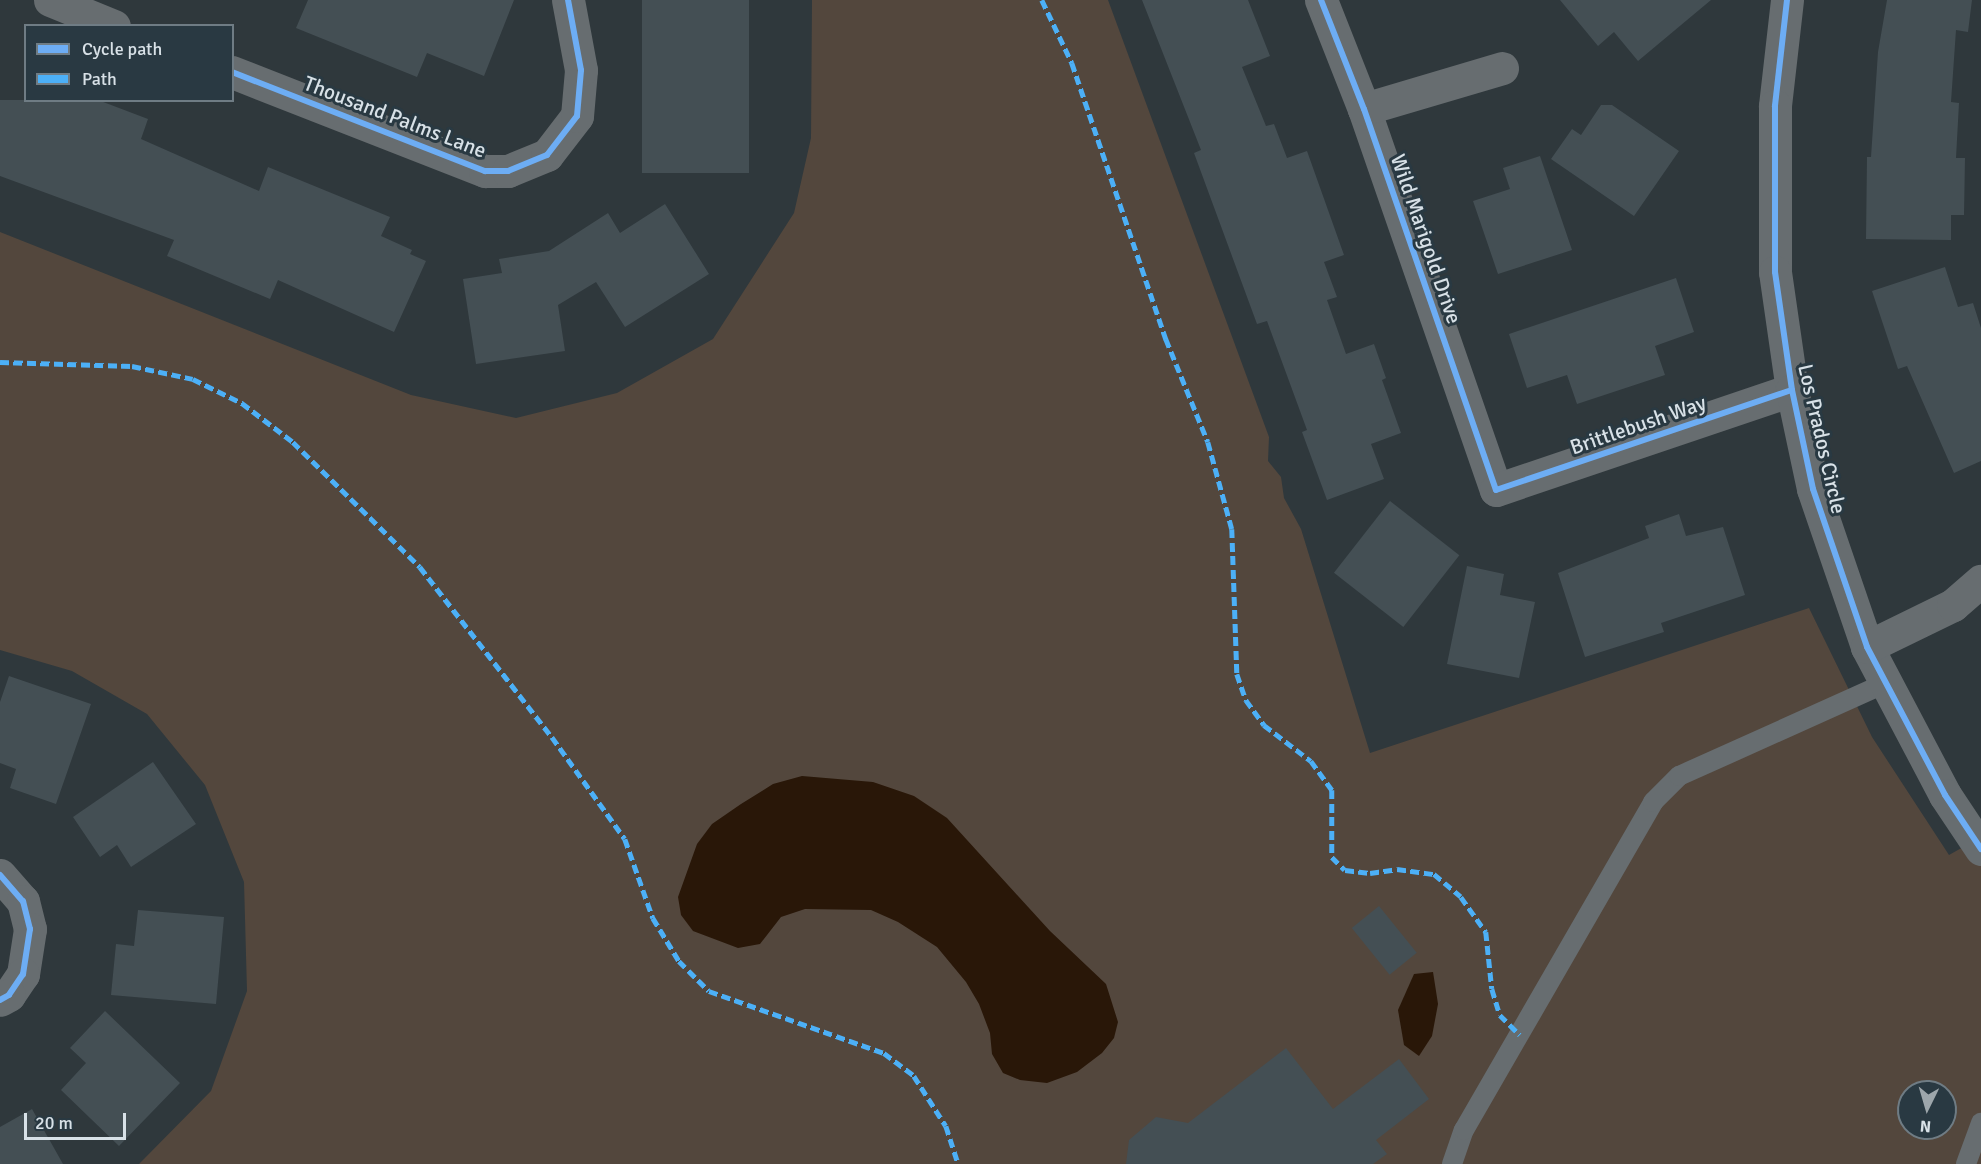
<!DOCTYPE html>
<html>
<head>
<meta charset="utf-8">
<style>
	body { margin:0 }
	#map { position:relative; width:1981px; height:1164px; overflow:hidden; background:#2f383c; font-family:Signika,sans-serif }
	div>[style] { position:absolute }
	.green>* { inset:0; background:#53473d }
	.water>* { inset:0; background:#291708 }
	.building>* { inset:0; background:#444f54; transform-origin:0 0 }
	.service>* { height:20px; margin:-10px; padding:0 10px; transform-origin:10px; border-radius:10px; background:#676d70 }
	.minor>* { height:33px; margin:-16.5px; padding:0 16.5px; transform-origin:16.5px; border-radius:16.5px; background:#676d70 }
	.quiet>* { height:4.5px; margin-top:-2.25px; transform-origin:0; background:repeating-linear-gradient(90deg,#4cb0f7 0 9px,transparent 0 13.5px) }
	.cycleway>* { height:6px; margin:-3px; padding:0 3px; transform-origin:3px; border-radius:3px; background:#6dadf4 }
	span { translate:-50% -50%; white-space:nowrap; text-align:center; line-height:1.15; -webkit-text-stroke:6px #293942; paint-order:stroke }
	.street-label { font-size:21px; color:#d8e1e7 }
	.legend { position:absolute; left:24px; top:24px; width:210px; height:78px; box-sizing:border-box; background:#293942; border:2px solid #6f7c84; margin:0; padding:8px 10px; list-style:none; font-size:18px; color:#d8e1e7 }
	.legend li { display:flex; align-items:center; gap:12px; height:30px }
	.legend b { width:30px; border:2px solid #6f7c84 }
	.north { position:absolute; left:1897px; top:1080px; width:60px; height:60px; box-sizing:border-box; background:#293942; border:2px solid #6f7c84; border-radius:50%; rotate:185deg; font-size:16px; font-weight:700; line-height:24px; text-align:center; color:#d8e1e7 }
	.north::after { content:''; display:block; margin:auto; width:21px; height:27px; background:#9da6ab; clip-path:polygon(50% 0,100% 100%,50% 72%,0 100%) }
	.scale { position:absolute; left:24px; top:1113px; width:102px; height:27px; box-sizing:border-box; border:3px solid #d8e1e7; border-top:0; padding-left:8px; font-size:18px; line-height:21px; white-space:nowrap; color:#d8e1e7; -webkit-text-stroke:4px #293942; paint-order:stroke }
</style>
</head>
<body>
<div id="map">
	<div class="green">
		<i style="clip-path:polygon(evenodd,812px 0,1108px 0,1269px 437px,1268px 461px,1281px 477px,1284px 498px,1301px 529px,1370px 753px,1809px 608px,1872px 737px,1949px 855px,1981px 837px,1981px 1164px,139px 1164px,211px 1091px,247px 991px,244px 882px,205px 785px,147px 714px,72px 671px,0 650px,0 232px,411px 395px,516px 418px,617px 393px,713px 339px,794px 213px,811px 138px,812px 0,1909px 1092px,1945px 1092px,1945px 1128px,1909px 1128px,1909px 1092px)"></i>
	</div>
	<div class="water">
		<i style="clip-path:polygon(802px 776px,873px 782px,914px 796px,947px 818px,1050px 931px,1106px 984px,1118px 1022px,1114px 1038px,1102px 1053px,1077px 1072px,1047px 1083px,1020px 1080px,1003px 1073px,992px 1054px,990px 1033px,979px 1004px,966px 982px,937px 947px,898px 922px,871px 910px,805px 909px,781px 917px,760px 944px,738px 948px,693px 931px,681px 915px,678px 897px,697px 844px,712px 824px,741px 804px,773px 784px)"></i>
		<i style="clip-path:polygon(1433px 972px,1438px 1004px,1432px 1036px,1419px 1056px,1404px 1045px,1398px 1010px,1414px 974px)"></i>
	</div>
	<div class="building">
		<i style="clip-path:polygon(308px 0,514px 0,484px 76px,427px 53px,417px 77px,296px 28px)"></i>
		<i style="left:642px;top:0;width:107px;height:173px"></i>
		<i style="clip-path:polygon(1142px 0,1248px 0,1270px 56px,1242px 67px,1266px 126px,1274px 124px,1287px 158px,1307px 151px,1344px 255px,1324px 262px,1337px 297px,1327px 300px,1346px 354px,1374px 344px,1386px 378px,1382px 380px,1401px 433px,1371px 444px,1384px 479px,1327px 500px,1302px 432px,1307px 430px,1267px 321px,1257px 324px,1194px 153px,1201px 150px)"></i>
		<i style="clip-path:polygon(1560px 0,1711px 0,1638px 61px,1614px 32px,1598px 46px)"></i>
		<i style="clip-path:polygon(1887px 0,1972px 0,1968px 32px,1956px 30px,1951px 102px,1959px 103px,1956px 158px,1965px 158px,1964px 215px,1951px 215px,1951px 240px,1866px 239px,1867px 157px,1871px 157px,1878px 52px)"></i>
		<i style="clip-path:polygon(0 100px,98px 100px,148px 119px,141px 139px,259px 191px,268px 167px,390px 217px,381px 236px,412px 250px,410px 254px,426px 261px,394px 332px,278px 280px,270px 299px,167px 256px,174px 240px,0 176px)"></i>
		<i style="clip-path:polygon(1601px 105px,1612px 105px,1679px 151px,1634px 216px,1551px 159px,1572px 129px,1581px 135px)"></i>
		<i style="clip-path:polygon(1540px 156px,1572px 250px,1498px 274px,1473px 201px,1510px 189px,1503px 168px)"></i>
		<i style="clip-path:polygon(665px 204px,709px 274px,625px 327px,596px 282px,558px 305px,565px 351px,476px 364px,463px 279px,502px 273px,499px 259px,549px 251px,608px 213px,620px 233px)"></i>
		<i style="clip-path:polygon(1945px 267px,1958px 307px,1973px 303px,1981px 328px,1981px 461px,1954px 473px,1907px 366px,1898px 369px,1872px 291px)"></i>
		<i style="clip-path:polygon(1676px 278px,1694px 332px,1655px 346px,1665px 375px,1577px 404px,1567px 375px,1527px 388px,1509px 334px)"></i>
		<i style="left:1390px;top:501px;width:88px;height:91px;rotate:38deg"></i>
		<i style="clip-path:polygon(1679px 514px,1686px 536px,1723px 527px,1745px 595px,1661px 623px,1664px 632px,1585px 657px,1558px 573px,1649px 538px,1645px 526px)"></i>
		<i style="clip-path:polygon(1467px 566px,1504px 574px,1500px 595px,1535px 602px,1519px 678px,1447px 664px)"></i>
		<i style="clip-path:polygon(9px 676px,91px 704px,56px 804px,10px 788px,16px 769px,0 763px,0 702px)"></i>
		<i style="clip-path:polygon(153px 762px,196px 824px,131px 867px,117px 845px,100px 857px,73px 817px)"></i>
		<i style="left:1379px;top:906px;width:60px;height:35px;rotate:51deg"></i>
		<i style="clip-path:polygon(138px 910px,224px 917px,216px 1004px,111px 995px,116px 944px,134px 946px)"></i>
		<i style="clip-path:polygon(105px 1011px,180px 1083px,119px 1146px,61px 1090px,86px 1063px,70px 1048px)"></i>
		<i style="clip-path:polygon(1286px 1048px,1333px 1109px,1399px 1059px,1429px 1099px,1376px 1140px,1387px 1154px,1373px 1164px,1126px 1164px,1129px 1140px,1156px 1117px,1188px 1123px)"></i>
		<i style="clip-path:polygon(32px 1109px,63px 1164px,0 1164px,0 1127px)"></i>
	</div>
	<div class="service">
		<i style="left:1452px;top:1164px;width:36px;rotate:-71deg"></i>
		<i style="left:1464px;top:1130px;width:379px;rotate:-60deg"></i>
		<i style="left:1653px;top:802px;width:37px;rotate:-45deg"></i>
		<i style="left:1679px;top:776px;width:227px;rotate:-24.2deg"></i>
		<i style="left:1966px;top:1164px;width:44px;rotate:-69.9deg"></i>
	</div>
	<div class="minor">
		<i style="left:50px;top:0;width:69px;rotate:22.1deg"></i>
		<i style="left:1321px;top:0;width:117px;rotate:68.5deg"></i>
		<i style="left:1364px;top:109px;width:403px;rotate:70.9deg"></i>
		<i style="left:1496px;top:490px;width:312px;rotate:-18.7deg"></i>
		<i style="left:1787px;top:0;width:107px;rotate:96.5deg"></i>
		<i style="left:1775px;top:106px;width:166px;rotate:90deg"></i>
		<i style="left:1775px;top:272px;width:119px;rotate:81.8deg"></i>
		<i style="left:1792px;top:390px;width:101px;rotate:78deg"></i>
		<i style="left:1813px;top:489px;width:167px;rotate:71.1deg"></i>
		<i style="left:1867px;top:647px;width:167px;rotate:62.2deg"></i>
		<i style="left:1945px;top:795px;width:65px;rotate:56.3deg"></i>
		<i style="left:232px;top:72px;width:272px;rotate:21.4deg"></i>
		<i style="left:485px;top:171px;width:23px"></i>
		<i style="left:508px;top:171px;width:42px;rotate:-22.3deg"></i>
		<i style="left:547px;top:155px;width:49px;rotate:-52.4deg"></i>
		<i style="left:577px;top:116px;width:46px;rotate:-85deg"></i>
		<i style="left:581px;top:70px;width:71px;rotate:-100.5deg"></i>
		<i style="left:1364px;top:109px;width:144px;rotate:-16.5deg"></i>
		<i style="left:1867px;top:647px;width:96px;rotate:-26deg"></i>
		<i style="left:1953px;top:605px;width:37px;rotate:-41deg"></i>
		<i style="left:0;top:875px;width:35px;rotate:49deg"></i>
		<i style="left:23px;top:901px;width:29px;rotate:76deg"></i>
		<i style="left:30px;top:929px;width:46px;rotate:98.8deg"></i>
		<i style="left:23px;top:974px;width:25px;rotate:124deg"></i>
		<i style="left:9px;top:995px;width:10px;rotate:151deg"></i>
	</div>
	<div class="quiet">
		<i style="left:1042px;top:0;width:70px;rotate:64.5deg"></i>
		<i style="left:1072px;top:63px;width:292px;rotate:71.2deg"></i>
		<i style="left:1166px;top:339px;width:111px;rotate:67.8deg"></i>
		<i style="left:1208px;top:442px;width:90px;rotate:74.6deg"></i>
		<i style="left:1232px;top:529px;width:145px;rotate:88deg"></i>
		<i style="left:1237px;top:674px;width:28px;rotate:71deg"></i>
		<i style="left:1246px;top:700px;width:31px;rotate:54deg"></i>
		<i style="left:1264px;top:725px;width:59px;rotate:37.5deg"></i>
		<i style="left:1311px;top:761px;width:36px;rotate:54deg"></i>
		<i style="left:1332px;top:790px;width:67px;rotate:90deg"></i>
		<i style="left:1332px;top:857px;width:18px;rotate:45deg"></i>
		<i style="left:1345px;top:870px;width:25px;rotate:7deg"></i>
		<i style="left:1370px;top:873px;width:27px;rotate:-8deg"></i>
		<i style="left:1397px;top:869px;width:37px;rotate:8deg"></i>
		<i style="left:1434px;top:874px;width:35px;rotate:40deg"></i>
		<i style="left:1461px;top:897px;width:43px;rotate:54.5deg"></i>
		<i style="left:1486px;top:932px;width:57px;rotate:84deg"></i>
		<i style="left:1492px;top:989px;width:27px;rotate:73deg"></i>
		<i style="left:1500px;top:1015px;width:28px;rotate:45deg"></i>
		<i style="left:0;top:362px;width:132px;rotate:1.7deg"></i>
		<i style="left:132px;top:366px;width:62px;rotate:12deg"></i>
		<i style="left:193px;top:379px;width:55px;rotate:26.1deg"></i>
		<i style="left:242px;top:403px;width:64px;rotate:37.4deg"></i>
		<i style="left:293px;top:442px;width:178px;rotate:44.5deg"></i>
		<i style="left:420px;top:567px;width:215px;rotate:52.2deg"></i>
		<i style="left:552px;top:737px;width:125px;rotate:54.4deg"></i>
		<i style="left:625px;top:839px;width:84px;rotate:70.5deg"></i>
		<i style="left:653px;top:918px;width:50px;rotate:58.8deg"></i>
		<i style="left:679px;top:961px;width:42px;rotate:45deg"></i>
		<i style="left:709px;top:991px;width:186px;rotate:19.5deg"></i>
		<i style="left:884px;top:1053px;width:38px;rotate:37deg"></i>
		<i style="left:914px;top:1076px;width:59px;rotate:57.4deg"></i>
		<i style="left:946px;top:1126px;width:40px;rotate:72deg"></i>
	</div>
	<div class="cycleway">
		<i style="left:1321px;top:0;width:117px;rotate:68.5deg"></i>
		<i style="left:1364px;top:109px;width:403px;rotate:70.9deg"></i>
		<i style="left:1496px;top:490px;width:312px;rotate:-18.7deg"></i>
		<i style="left:1787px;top:0;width:107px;rotate:96.5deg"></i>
		<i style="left:1775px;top:106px;width:166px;rotate:90deg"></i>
		<i style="left:1775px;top:272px;width:119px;rotate:81.8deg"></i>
		<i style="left:1792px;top:390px;width:101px;rotate:78deg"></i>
		<i style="left:1813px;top:489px;width:167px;rotate:71.1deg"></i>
		<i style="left:1867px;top:647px;width:167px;rotate:62.2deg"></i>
		<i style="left:1945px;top:795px;width:65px;rotate:56.3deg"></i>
		<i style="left:232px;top:72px;width:272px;rotate:21.4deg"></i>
		<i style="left:485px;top:171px;width:23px"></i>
		<i style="left:508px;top:171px;width:42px;rotate:-22.3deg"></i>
		<i style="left:547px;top:155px;width:49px;rotate:-52.4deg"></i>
		<i style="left:577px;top:116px;width:46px;rotate:-85deg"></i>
		<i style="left:581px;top:70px;width:71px;rotate:-100.5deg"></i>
		<i style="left:0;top:875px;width:35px;rotate:49deg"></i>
		<i style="left:23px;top:901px;width:29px;rotate:76deg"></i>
		<i style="left:30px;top:929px;width:46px;rotate:98.8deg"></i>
		<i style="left:23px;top:974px;width:25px;rotate:124deg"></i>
		<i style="left:9px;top:995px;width:10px;rotate:151deg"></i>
	</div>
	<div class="street-label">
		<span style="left:395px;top:117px;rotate:21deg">Thousand Palms Lane</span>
		<span style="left:1426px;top:239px;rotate:71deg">Wild Marigold Drive</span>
		<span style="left:1638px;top:425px;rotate:-19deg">Brittlebush Way</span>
		<span style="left:1822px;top:439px;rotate:77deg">Los Prados Circle</span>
	</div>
	<ul class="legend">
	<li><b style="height:8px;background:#6dadf4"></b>Cycle path</li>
	<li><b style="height:8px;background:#4cb0f7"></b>Path</li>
	</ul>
	<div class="north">N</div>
	<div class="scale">20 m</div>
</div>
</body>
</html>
